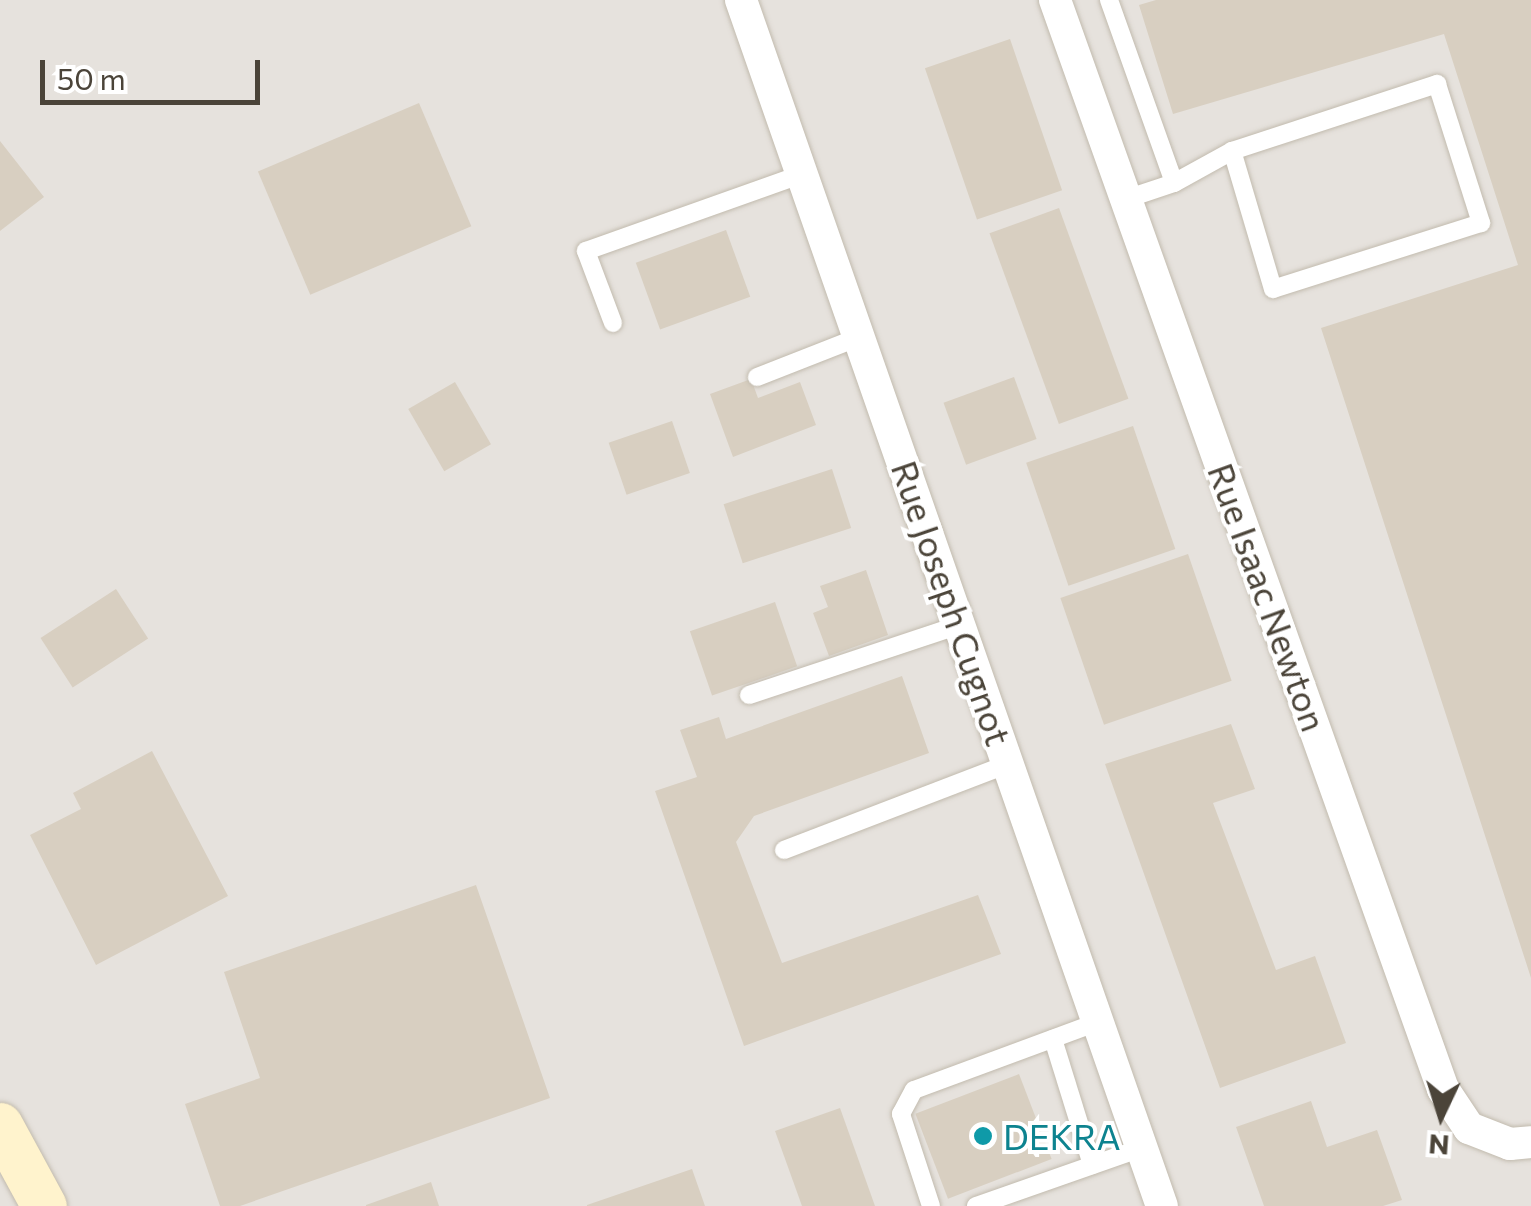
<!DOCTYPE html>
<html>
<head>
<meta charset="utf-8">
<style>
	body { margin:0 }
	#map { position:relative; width:1531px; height:1206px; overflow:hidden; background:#f6f3ec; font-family:Commissioner,sans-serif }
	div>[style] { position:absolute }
	.industrial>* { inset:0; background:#e6e2dd; transform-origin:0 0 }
	.building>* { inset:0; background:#d8cfc1; transform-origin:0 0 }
	.roads { filter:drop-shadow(0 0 2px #c2bbae) drop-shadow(0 0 2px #c2bbae) }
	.lane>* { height:18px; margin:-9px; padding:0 9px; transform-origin:9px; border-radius:9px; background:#fff }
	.street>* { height:32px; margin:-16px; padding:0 16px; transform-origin:16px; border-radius:16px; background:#fff }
	.secondary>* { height:45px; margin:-22.5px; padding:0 22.5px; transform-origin:22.5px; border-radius:22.5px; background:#fff3cd }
	.dots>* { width:28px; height:28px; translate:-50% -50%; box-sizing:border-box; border:5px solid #fff; border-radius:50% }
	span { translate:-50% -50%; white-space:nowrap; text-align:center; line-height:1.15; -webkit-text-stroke:8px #fff; paint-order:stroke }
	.street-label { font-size:35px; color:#4b4439 }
	.culture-label { font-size:35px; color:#0d838f }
	.left { translate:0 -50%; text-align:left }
	.north { position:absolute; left:1391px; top:1066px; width:100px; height:100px; -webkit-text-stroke:8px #fff; paint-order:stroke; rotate:184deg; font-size:28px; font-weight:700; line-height:40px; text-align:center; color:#4b4439 }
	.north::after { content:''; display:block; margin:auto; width:35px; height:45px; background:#4b4439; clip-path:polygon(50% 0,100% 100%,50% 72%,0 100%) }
	.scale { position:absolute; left:40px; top:60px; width:220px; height:45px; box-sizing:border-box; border:5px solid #4b4439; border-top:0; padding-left:12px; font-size:30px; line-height:35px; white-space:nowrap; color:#4b4439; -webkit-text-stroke:8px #fff; paint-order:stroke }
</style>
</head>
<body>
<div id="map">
	<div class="industrial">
		<i style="left:0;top:0;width:1531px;height:1206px"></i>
	</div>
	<div class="building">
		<i style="clip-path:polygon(1156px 0,1531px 0,1531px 978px,1321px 328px,1518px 265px,1444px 34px,1173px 114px,1139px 5px)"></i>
		<i style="left:1010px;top:39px;width:160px;height:90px;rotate:71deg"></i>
		<i style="left:419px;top:103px;width:134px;height:175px;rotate:67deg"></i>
		<i style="clip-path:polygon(0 141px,44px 197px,0 231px)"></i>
		<i style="left:1059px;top:208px;width:203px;height:74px;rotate:70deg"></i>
		<i style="left:726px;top:230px;width:71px;height:96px;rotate:70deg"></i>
		<i style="left:1014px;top:377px;width:66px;height:75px;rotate:70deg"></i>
		<i style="clip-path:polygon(751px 379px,758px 398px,800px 382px,816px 425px,733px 457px,710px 394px)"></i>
		<i style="left:455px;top:382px;width:72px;height:54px;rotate:60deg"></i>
		<i style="left:672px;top:421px;width:55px;height:67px;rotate:71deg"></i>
		<i style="left:1133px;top:426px;width:130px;height:113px;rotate:71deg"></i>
		<i style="left:832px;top:469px;width:62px;height:114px;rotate:72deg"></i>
		<i style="left:1188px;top:554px;width:134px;height:135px;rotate:71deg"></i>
		<i style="clip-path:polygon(866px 570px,888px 635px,829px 656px,813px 613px,828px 607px,820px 586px)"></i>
		<i style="left:116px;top:589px;width:59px;height:90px;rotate:57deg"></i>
		<i style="left:775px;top:602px;width:68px;height:90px;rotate:71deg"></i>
		<i style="clip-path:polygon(902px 676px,929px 753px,754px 816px,736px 842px,782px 963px,978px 895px,1001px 954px,744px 1046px,655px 791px,697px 777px,680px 730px,719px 717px,726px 739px)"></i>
		<i style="clip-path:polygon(1231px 724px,1255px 789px,1213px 803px,1276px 970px,1315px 956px,1346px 1043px,1220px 1088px,1105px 764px)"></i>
		<i style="clip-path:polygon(152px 751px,228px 896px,96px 965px,30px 835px,81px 809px,73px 793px)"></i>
		<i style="clip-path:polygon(476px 885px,550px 1098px,240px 1206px,220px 1206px,185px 1104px,260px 1078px,224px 972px)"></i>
		<i style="left:1019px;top:1074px;width:91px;height:111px;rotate:69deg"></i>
		<i style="clip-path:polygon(1311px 1101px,1327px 1147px,1377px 1130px,1402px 1200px,1383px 1206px,1264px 1206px,1236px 1127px)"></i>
		<i style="clip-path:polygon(840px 1108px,875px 1206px,802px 1206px,775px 1131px)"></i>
		<i style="clip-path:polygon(692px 1169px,705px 1206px,587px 1206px,587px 1205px)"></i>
		<i style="clip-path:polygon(431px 1182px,439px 1206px,366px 1206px,366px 1205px)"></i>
	</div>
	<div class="roads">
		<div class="lane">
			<i style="left:1109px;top:0;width:194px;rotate:70.4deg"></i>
			<i style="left:1174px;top:183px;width:51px;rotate:161.6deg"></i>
			<i style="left:1174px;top:183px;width:66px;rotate:-28.9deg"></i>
			<i style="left:1232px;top:151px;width:216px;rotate:-18.1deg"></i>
			<i style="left:1437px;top:84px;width:146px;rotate:72.4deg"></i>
			<i style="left:1481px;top:223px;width:218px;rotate:162.4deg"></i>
			<i style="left:1273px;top:289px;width:144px;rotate:-106.5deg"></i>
			<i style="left:613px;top:323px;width:77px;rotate:-110.6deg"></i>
			<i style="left:586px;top:251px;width:229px;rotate:-19.6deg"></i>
			<i style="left:757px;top:377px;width:110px;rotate:-21.4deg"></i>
			<i style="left:749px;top:695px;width:221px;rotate:-18.4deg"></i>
			<i style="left:784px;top:850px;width:240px;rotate:-21deg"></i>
			<i style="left:1053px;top:1039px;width:132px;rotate:72.8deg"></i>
			<i style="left:931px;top:1206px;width:97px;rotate:-108.1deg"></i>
			<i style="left:901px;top:1114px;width:27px;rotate:-62deg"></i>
			<i style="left:914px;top:1090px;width:196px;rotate:-20.3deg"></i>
			<i style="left:976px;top:1206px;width:176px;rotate:-19.3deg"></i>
		</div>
		<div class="street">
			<i style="left:741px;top:0;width:1277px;rotate:70.76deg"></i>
			<i style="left:1055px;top:0;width:1156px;rotate:70.39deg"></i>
			<i style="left:1443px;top:1089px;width:47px;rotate:56.3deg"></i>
			<i style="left:1469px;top:1128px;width:44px;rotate:21.3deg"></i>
			<i style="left:1510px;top:1144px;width:21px;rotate:-5deg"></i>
		</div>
		<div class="secondary">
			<i style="left:0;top:1125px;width:92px;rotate:61.5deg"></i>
		</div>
	</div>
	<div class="dots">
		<i style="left:983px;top:1136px;background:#0f9aa8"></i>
	</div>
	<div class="street-label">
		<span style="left:1268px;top:597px;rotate:70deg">Rue Isaac Newton</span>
		<span style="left:952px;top:603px;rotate:71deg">Rue Joseph Cugnot</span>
	</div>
	<div class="culture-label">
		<span class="left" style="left:1003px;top:1136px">DEKRA</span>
	</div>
	<div class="north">N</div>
	<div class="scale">50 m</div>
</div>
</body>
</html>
